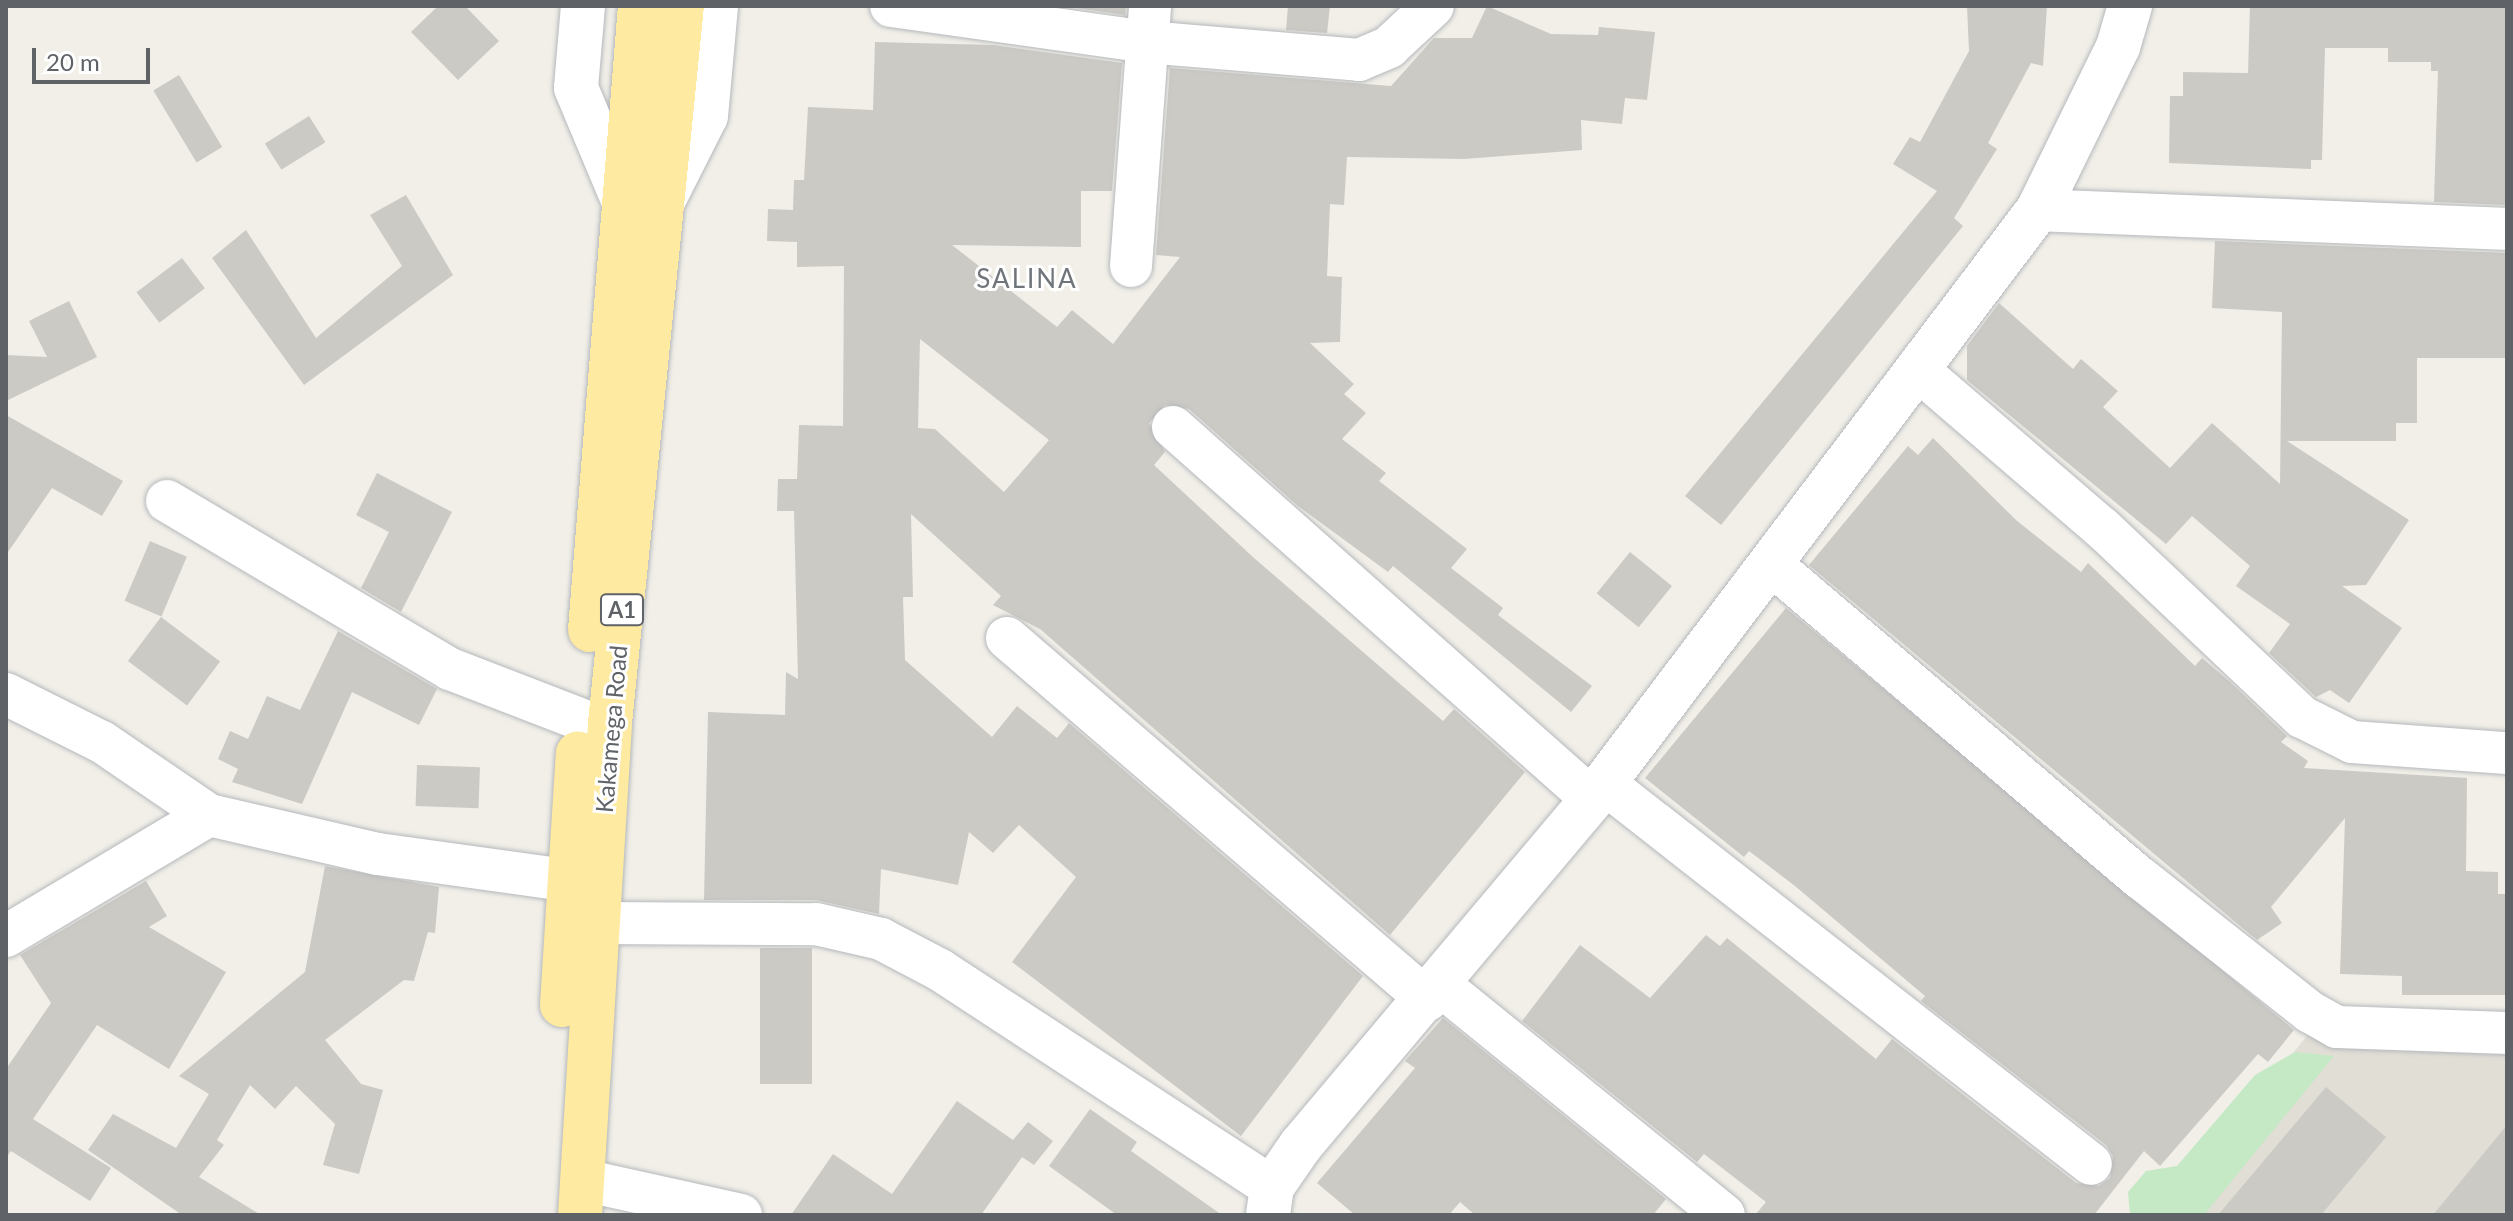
<!DOCTYPE html>
<html>
<head>
<meta charset="utf-8">
<style>
	body { margin:0 }
	#map { position:relative; width:2513px; height:1221px; overflow:hidden; background:#f1efe8; font-family:Lato,sans-serif }
	div>[style] { position:absolute }
	.education>* { inset:0; background:#e1ded6 }
	.green>* { inset:0; background:#c5e8c5 }
	.building>* { inset:0; background:#cccac5; transform-origin:0 0 }
	.roads { filter:drop-shadow(0 0 2px #b5b8bc) drop-shadow(0 0 2px #b5b8bc) }
	.minor>* { height:42px; margin:-21px; padding:0 21px; transform-origin:21px; border-radius:21px; background:#fff }
	.tertiary>* { height:44px; margin:-22px; padding:0 22px; transform-origin:22px; border-radius:22px; background:#fff }
	.trunk>* { height:44px; margin:-22px; padding:0 22px; transform-origin:22px; border-radius:22px; background:#feeaa1 }
	span { translate:-50% -50%; white-space:nowrap; text-align:center; line-height:1.15; -webkit-text-stroke:6px #fff; paint-order:stroke }
	.shield-label span { padding:2px 6px; background:#fff; border:2px solid; border-radius:6px; -webkit-text-stroke-width:0 }
	.shield-label { font-size:22px; color:#5f6368; font-weight:700 }
	.street-label { font-size:24px; color:#5f6368 }
	.neighbourhood-label { font-size:26px; color:#70757a; letter-spacing:2px }
	.frame { position:absolute; inset:0; border:8px solid #5f6368; pointer-events:none }
	.scale { position:absolute; left:32px; top:48px; width:118px; height:36px; box-sizing:border-box; border:4px solid #5f6368; border-top:0; padding-left:10px; font-size:24px; line-height:28px; white-space:nowrap; color:#5f6368; -webkit-text-stroke:6px #fff; paint-order:stroke }
</style>
</head>
<body>
<div id="map">
	<div class="education">
		<i style="clip-path:polygon(2310px 1032px,2507px 1035px,2507px 1215px,2163px 1215px)"></i>
	</div>
	<div class="green">
		<i style="clip-path:polygon(2295px 1052px,2334px 1056px,2204px 1215px,2130px 1215px,2128px 1192px,2146px 1171px,2177px 1166px,2255px 1075px)"></i>
	</div>
	<div class="building">
		<i style="clip-path:polygon(438px 6px,465px 6px,499px 41px,458px 80px,411px 32px)"></i>
		<i style="clip-path:polygon(1063px 6px,1126px 6px,1125px 15px)"></i>
		<i style="clip-path:polygon(1288px 6px,1330px 6px,1327px 33px,1286px 30px)"></i>
		<i style="clip-path:polygon(evenodd,1487px 6px,1551px 34px,1598px 35px,1599px 27px,1655px 32px,1647px 100px,1625px 98px,1622px 124px,1581px 120px,1582px 150px,1464px 159px,1347px 157px,1344px 205px,1330px 204px,1327px 276px,1342px 277px,1340px 342px,1310px 343px,1354px 384px,1344px 394px,1366px 413px,1342px 439px,1386px 473px,1379px 481px,1467px 549px,1451px 568px,1503px 608px,1498px 615px,1592px 686px,1571px 712px,1393px 566px,1388px 572px,1298px 506px,1189px 409px,1165px 405px,1149px 423px,1165px 452px,1154px 465px,1254px 558px,1443px 721px,1454px 709px,1525px 772px,1390px 935px,1040px 629px,993px 605px,1001px 596px,911px 514px,913px 597px,903px 597px,905px 660px,992px 737px,1017px 706px,1057px 738px,1069px 723px,1363px 976px,1241px 1136px,1012px 962px,1076px 877px,1019px 825px,993px 853px,969px 832px,958px 885px,881px 869px,879px 914px,816px 900px,704px 900px,708px 712px,785px 715px,786px 672px,798px 679px,794px 511px,777px 511px,778px 479px,797px 479px,799px 425px,843px 426px,844px 266px,797px 267px,797px 242px,767px 241px,768px 209px,793px 210px,794px 180px,804px 180px,808px 107px,873px 110px,875px 42px,993px 45px,1122px 63px,1112px 191px,1081px 191px,1081px 247px,952px 245px,1057px 327px,1072px 310px,1113px 344px,1180px 257px,1156px 255px,1170px 68px,1391px 86px,1434px 38px,1472px 38px,1487px 6px,920px 339px,1049px 440px,1004px 492px,935px 429px,918px 428px,920px 339px)"></i>
		<i style="clip-path:polygon(1967px 6px,2047px 6px,2043px 66px,2031px 63px,1988px 143px,1997px 149px,1954px 218px,1963px 226px,1721px 525px,1685px 496px,1937px 191px,1893px 164px,1910px 137px,1920px 142px,1969px 51px)"></i>
		<i style="clip-path:polygon(2250px 6px,2507px 6px,2507px 205px,2434px 202px,2438px 71px,2431px 71px,2431px 62px,2388px 62px,2388px 48px,2325px 48px,2322px 160px,2311px 160px,2311px 169px,2169px 163px,2170px 96px,2183px 96px,2183px 72px,2248px 73px)"></i>
		<i style="left:179px;top:75px;width:84px;height:30px;rotate:59deg"></i>
		<i style="left:309px;top:116px;width:31px;height:52px;rotate:58deg"></i>
		<i style="clip-path:polygon(406px 195px,453px 275px,304px 385px,212px 258px,246px 230px,316px 338px,402px 266px,370px 215px)"></i>
		<i style="clip-path:polygon(2215px 241px,2507px 253px,2507px 358px,2417px 358px,2417px 423px,2396px 423px,2396px 441px,2287px 441px,2409px 520px,2366px 585px,2342px 586px,2402px 628px,2349px 703px,2330px 690px,2316px 697px,2269px 653px,2290px 624px,2236px 586px,2250px 566px,2192px 516px,2166px 544px,1967px 380px,1967px 346px,1999px 303px,2073px 369px,2081px 359px,2118px 391px,2103px 407px,2170px 468px,2212px 423px,2280px 484px,2282px 312px,2212px 308px)"></i>
		<i style="left:182px;top:258px;width:38px;height:57px;rotate:53deg"></i>
		<i style="clip-path:polygon(69px 301px,97px 357px,6px 401px,6px 355px,47px 357px,29px 321px)"></i>
		<i style="clip-path:polygon(6px 415px,123px 481px,102px 516px,52px 488px,6px 555px)"></i>
		<i style="clip-path:polygon(1933px 438px,2016px 520px,2081px 572px,2088px 563px,2195px 666px,2202px 658px,2229px 681px,2287px 736px,2281px 742px,2308px 761px,2304px 768px,2467px 778px,2466px 871px,2498px 872px,2498px 894px,2507px 894px,2507px 995px,2402px 995px,2402px 976px,2340px 974px,2345px 818px,2271px 907px,2282px 923px,2257px 940px,1809px 565px,1908px 446px,1918px 455px)"></i>
		<i style="clip-path:polygon(377px 473px,452px 512px,401px 612px,361px 588px,389px 532px,356px 515px)"></i>
		<i style="left:150px;top:541px;width:40px;height:65px;rotate:23deg"></i>
		<i style="left:1630px;top:552px;width:54px;height:53px;rotate:39deg"></i>
		<i style="clip-path:polygon(1786px 608px,2294px 1030px,2268px 1062px,2258px 1054px,2160px 1166px,2144px 1151px,2094px 1215px,1755px 1215px,1766px 1202px,1704px 1154px,1697px 1162px,1522px 1021px,1580px 945px,1650px 998px,1706px 935px,1720px 946px,1727px 938px,1876px 1059px,1892px 1039px,2076px 1183px,2099px 1186px,2110px 1178px,2113px 1156px,2106px 1145px,1921px 1001px,1925px 996px,1795px 886px,1749px 851px,1744px 857px,1645px 778px)"></i>
		<i style="left:161px;top:617px;width:74px;height:55px;rotate:37deg"></i>
		<i style="clip-path:polygon(338px 631px,437px 689px,419px 725px,352px 692px,302px 804px,232px 782px,238px 769px,218px 759px,230px 731px,248px 739px,267px 696px,300px 710px)"></i>
		<i style="left:417px;top:765px;width:63px;height:41px;rotate:2deg"></i>
		<i style="clip-path:polygon(325px 866px,439px 887px,435px 933px,428px 932px,414px 981px,404px 980px,325px 1040px,361px 1084px,383px 1090px,359px 1174px,323px 1165px,335px 1124px,296px 1086px,275px 1109px,250px 1085px,217px 1140px,224px 1145px,199px 1177px,261px 1215px,182px 1215px,88px 1150px,113px 1114px,176px 1148px,209px 1094px,179px 1076px,305px 972px)"></i>
		<i style="clip-path:polygon(146px 881px,167px 916px,149px 927px,226px 972px,169px 1069px,97px 1025px,33px 1119px,111px 1168px,90px 1201px,11px 1151px,6px 1158px,6px 1069px,51px 1003px,20px 955px)"></i>
		<i style="left:760px;top:948px;width:52px;height:136px"></i>
		<i style="clip-path:polygon(1443px 1018px,1666px 1199px,1653px 1215px,1475px 1215px,1460px 1202px,1449px 1215px,1355px 1215px,1317px 1183px,1415px 1068px,1405px 1061px)"></i>
		<i style="clip-path:polygon(2326px 1087px,2386px 1137px,2321px 1215px,2218px 1215px)"></i>
		<i style="clip-path:polygon(957px 1101px,1013px 1140px,1028px 1122px,1053px 1141px,1034px 1165px,1022px 1157px,981px 1215px,791px 1215px,833px 1154px,892px 1194px)"></i>
		<i style="clip-path:polygon(1090px 1109px,1137px 1142px,1131px 1151px,1222px 1215px,1117px 1215px,1049px 1166px)"></i>
		<i style="clip-path:polygon(2507px 1125px,2507px 1215px,2433px 1215px)"></i>
	</div>
	<div class="roads">
		<div class="minor">
			<i style="left:891px;top:6px;width:258px;rotate:8deg"></i>
			<i style="left:1146px;top:42px;width:214px;rotate:4.8deg"></i>
			<i style="left:1359px;top:60px;width:33px;rotate:-23deg"></i>
			<i style="left:1389px;top:47px;width:60px;rotate:-43deg"></i>
			<i style="left:2038px;top:210px;width:469px;rotate:2.3deg"></i>
			<i style="left:1131px;top:266px;width:261px;rotate:-85.8deg"></i>
			<i style="left:1917px;top:369px;width:244px;rotate:40.7deg"></i>
			<i style="left:2102px;top:528px;width:275px;rotate:43.4deg"></i>
			<i style="left:2302px;top:717px;width:56px;rotate:26.6deg"></i>
			<i style="left:2352px;top:742px;width:155px;rotate:4.1deg"></i>
			<i style="left:1173px;top:427px;width:560px;rotate:41.6deg"></i>
			<i style="left:167px;top:501px;width:329px;rotate:30.7deg"></i>
			<i style="left:450px;top:669px;width:142px;rotate:21.1deg"></i>
			<i style="left:1772px;top:565px;width:482px;rotate:40.4deg"></i>
			<i style="left:2139px;top:877px;width:218px;rotate:38.3deg"></i>
			<i style="left:2310px;top:1012px;width:31px;rotate:29deg"></i>
			<i style="left:2337px;top:1027px;width:170px;rotate:2deg"></i>
			<i style="left:1007px;top:638px;width:555px;rotate:40.69deg"></i>
			<i style="left:6px;top:694px;width:107px;rotate:26.6deg"></i>
			<i style="left:102px;top:742px;width:130px;rotate:34.3deg"></i>
			<i style="left:209px;top:815px;width:173px;rotate:13deg"></i>
			<i style="left:378px;top:854px;width:190px;rotate:7.9deg"></i>
			<i style="left:1604px;top:783px;width:618px;rotate:38.04deg"></i>
			<i style="left:595px;top:923px;width:221px;rotate:0.3deg"></i>
			<i style="left:816px;top:924px;width:67px;rotate:13deg"></i>
			<i style="left:881px;top:939px;width:67px;rotate:27.7deg"></i>
			<i style="left:940px;top:970px;width:397px;rotate:33.2deg"></i>
			<i style="left:6px;top:936px;width:236px;rotate:-30.8deg"></i>
			<i style="left:1441px;top:986px;width:364px;rotate:39deg"></i>
			<i style="left:583px;top:1180px;width:162px;rotate:12.5deg"></i>
		</div>
		<div class="tertiary">
			<i style="left:583px;top:6px;width:82px;rotate:94.9deg"></i>
			<i style="left:576px;top:88px;width:129px;rotate:67.2deg"></i>
			<i style="left:663px;top:201px;width:95px;rotate:-63.2deg"></i>
			<i style="left:706px;top:116px;width:110px;rotate:-84.8deg"></i>
			<i style="left:1268px;top:1215px;width:28px;rotate:-82deg"></i>
			<i style="left:1272px;top:1187px;width:51px;rotate:-55.4deg"></i>
			<i style="left:1301px;top:1145px;width:452px;rotate:-49.9deg"></i>
			<i style="left:1592px;top:799px;width:739px;rotate:-52.87deg"></i>
			<i style="left:2038px;top:210px;width:182px;rotate:-63.9deg"></i>
			<i style="left:2118px;top:47px;width:43px;rotate:-73.7deg"></i>
		</div>
		<div class="trunk">
			<i style="left:590px;top:630px;width:626px;rotate:-85.42deg"></i>
			<i style="left:562px;top:1005px;width:252px;rotate:-86.4deg"></i>
			<i style="left:580px;top:1215px;width:493px;rotate:-86.5deg"></i>
			<i style="left:610px;top:723px;width:721px;rotate:-84.27deg"></i>
		</div>
	</div>
	<div class="shield-label">
		<span style="left:622px;top:610px">A1</span>
	</div>
	<div class="street-label">
		<span style="left:611px;top:729px;rotate:-85deg">Kakamega Road</span>
	</div>
	<div class="neighbourhood-label">
		<span style="left:1027px;top:279px">SALINA</span>
	</div>
	<div class="frame"></div>
	<div class="scale">20 m</div>
</div>
</body>
</html>
